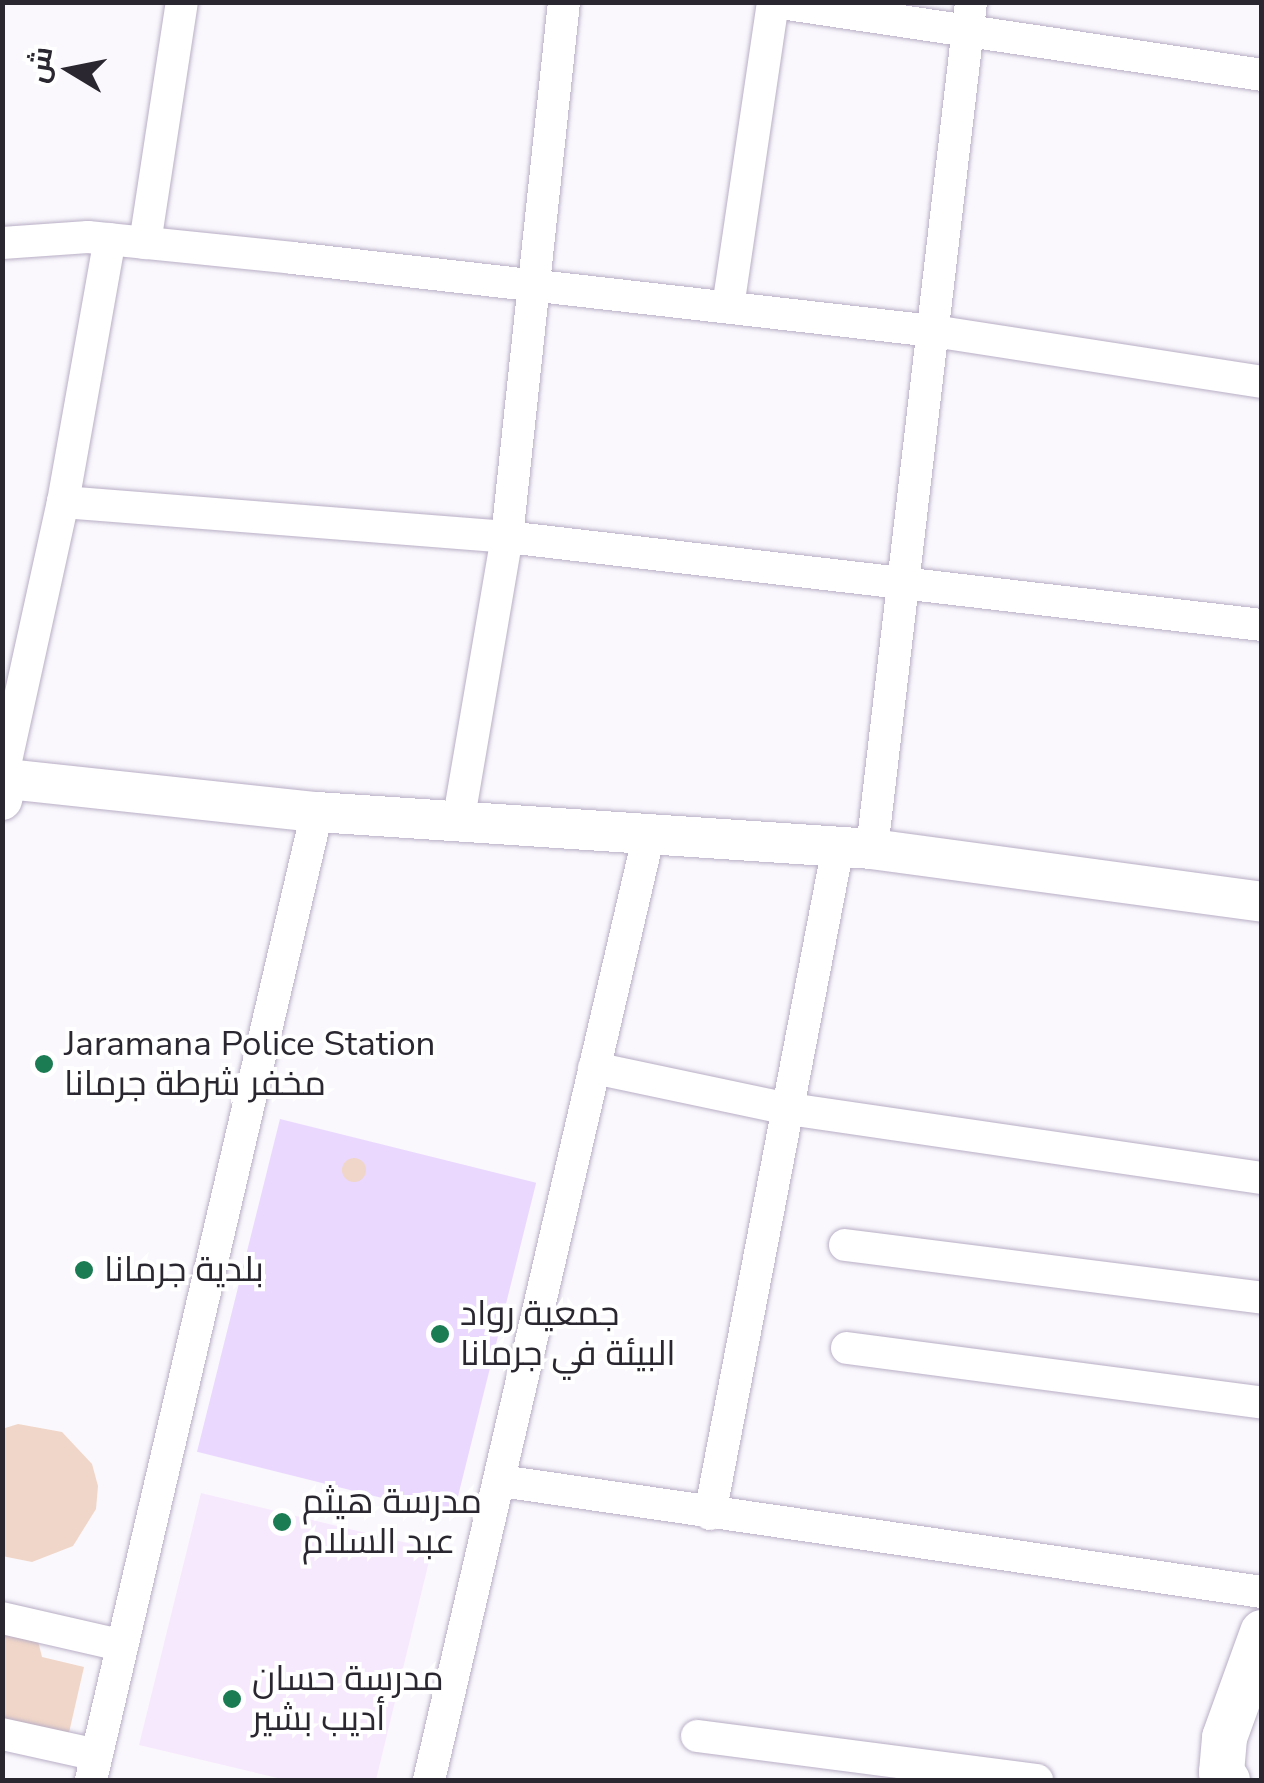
<!DOCTYPE html>
<html>
<head>
<meta charset="utf-8">
<style>
	body { margin:0 }
	#map { position:relative; width:1264px; height:1783px; overflow:hidden; background:#faf8fd; font-family:"Nunito Sans",Cairo,sans-serif }
	div>[style] { position:absolute }
	.education>* { inset:0; background:#f7e9fd }
	.green>* { inset:0; background:#ead8ff; transform-origin:0 0 }
	.building>* { inset:0; background:#f0d6c8 }
	.round { border-radius:50% }
	.roads { filter:drop-shadow(0 0 2px #b8aec5) drop-shadow(0 0 2px #b8aec5) }
	.minor>* { height:32px; margin:-16px; padding:0 16px; transform-origin:16px; border-radius:16px; background:#fff }
	.tertiary>* { height:40px; margin:-20px; padding:0 20px; transform-origin:20px; border-radius:20px; background:#fff }
	.secondary>* { height:45px; margin:-22.5px; padding:0 22.5px; transform-origin:22.5px; border-radius:22.5px; background:#fff }
	.dots>* { width:28px; height:28px; translate:-50% -50%; box-sizing:border-box; border:5px solid #fff; border-radius:50% }
	span { translate:-50% -50%; white-space:nowrap; text-align:center; line-height:1.15; -webkit-text-stroke:8px #fff; paint-order:stroke }
	.poi-label { font-size:35px; color:#2b2730 }
	.left { translate:0 -50%; text-align:left }
	.frame { position:absolute; inset:0; border:5px solid #2b2730; pointer-events:none }
	.north { position:absolute; left:20px; top:20px; width:100px; height:100px; -webkit-text-stroke:8px #fff; paint-order:stroke; rotate:280deg; font-size:28px; font-weight:700; line-height:40px; text-align:center; color:#2b2730 }
	.north::after { content:''; display:block; margin:auto; width:35px; height:45px; background:#2b2730; clip-path:polygon(50% 0,100% 100%,50% 72%,0 100%) }
</style>
</head>
<body>
<div id="map">
	<div class="education">
		<i style="clip-path:polygon(201px 1493px,432px 1549px,376px 1780px,286px 1780px,139px 1745px)"></i>
	</div>
	<div class="green">
		<i style="left:280px;top:1119px;width:264px;height:343px;rotate:14deg"></i>
	</div>
	<div class="building">
		<i class="round" style="left:342px;top:1158px;width:24px;height:24px"></i>
		<i style="clip-path:polygon(18px 1424px,62px 1432px,92px 1464px,98px 1486px,96px 1509px,73px 1546px,32px 1562px,2px 1556px,2px 1429px)"></i>
		<i style="clip-path:polygon(2px 1633px,38px 1641px,42px 1657px,84px 1667px,68px 1737px,2px 1722px)"></i>
	</div>
	<div class="roads">
		<div class="minor">
			<i style="left:774px;top:2px;width:493px;rotate:8.5deg"></i>
			<i style="left:2px;top:243px;width:86px;rotate:-4deg"></i>
			<i style="left:88px;top:237px;width:206px;rotate:5.8deg"></i>
			<i style="left:293px;top:258px;width:644px;rotate:6.51deg"></i>
			<i style="left:933px;top:331px;width:333px;rotate:8.8deg"></i>
			<i style="left:145px;top:243px;width:244px;rotate:-81.3deg"></i>
			<i style="left:728px;top:307px;width:308px;rotate:-81.6deg"></i>
			<i style="left:63px;top:502px;width:445px;rotate:4.5deg"></i>
			<i style="left:507px;top:537px;width:760px;rotate:6.65deg"></i>
			<i style="left:2px;top:779px;width:284px;rotate:-77.6deg"></i>
			<i style="left:63px;top:502px;width:267px;rotate:-79.9deg"></i>
			<i style="left:458px;top:823px;width:290px;rotate:-80.3deg"></i>
			<i style="left:507px;top:537px;width:538px;rotate:-83.92deg"></i>
			<i style="left:872px;top:849px;width:853px;rotate:-83.33deg"></i>
			<i style="left:594px;top:1068px;width:199px;rotate:11.9deg"></i>
			<i style="left:789px;top:1109px;width:478px;rotate:8.3deg"></i>
			<i style="left:845px;top:1245px;width:420px;rotate:7.2deg"></i>
			<i style="left:847px;top:1348px;width:419px;rotate:7.5deg"></i>
			<i style="left:501px;top:1481px;width:769px;rotate:8.3deg"></i>
			<i style="left:710px;top:1514px;width:679px;rotate:-79.14deg"></i>
			<i style="left:2px;top:1618px;width:121px;rotate:12.9deg"></i>
			<i style="left:2px;top:1734px;width:97px;rotate:12.5deg"></i>
			<i style="left:697px;top:1736px;width:343px;rotate:7.4deg"></i>
			<i style="left:91px;top:1780px;width:994px;rotate:-76.86deg"></i>
			<i style="left:429px;top:1780px;width:967px;rotate:-76.91deg"></i>
		</div>
		<div class="tertiary">
			<i style="left:2px;top:800px;width:22px;rotate:-77deg"></i>
			<i style="left:7px;top:779px;width:312px;rotate:6.1deg"></i>
			<i style="left:317px;top:812px;width:556px;rotate:3.81deg"></i>
			<i style="left:872px;top:849px;width:394px;rotate:7.7deg"></i>
		</div>
		<div class="secondary">
			<i style="left:1227px;top:1780px;width:10px;rotate:-127deg"></i>
			<i style="left:1221px;top:1772px;width:35px;rotate:-85deg"></i>
			<i style="left:1224px;top:1737px;width:112px;rotate:-70.1deg"></i>
		</div>
	</div>
	<div class="dots">
		<i style="left:44px;top:1064px;background:#1b7c53"></i>
		<i style="left:84px;top:1270px;background:#1b7c53"></i>
		<i style="left:440px;top:1334px;background:#1b7c53"></i>
		<i style="left:282px;top:1522px;background:#1b7c53"></i>
		<i style="left:232px;top:1699px;background:#1b7c53"></i>
	</div>
	<div class="poi-label">
		<span class="left" style="left:64px;top:1064px">Jaramana Police Station<br>مخفر شرطة جرمانا</span>
		<span class="left" style="left:104px;top:1270px">بلدية جرمانا</span>
		<span class="left" style="left:460px;top:1334px">جمعية رواد<br>البيئة في جرمانا</span>
		<span class="left" style="left:302px;top:1522px">مدرسة هيثم<br>عبد السلام</span>
		<span class="left" style="left:252px;top:1699px">مدرسة حسان<br>أديب بشير</span>
	</div>
	<div class="frame"></div>
	<div class="north">ش</div>
</div>
</body>
</html>
